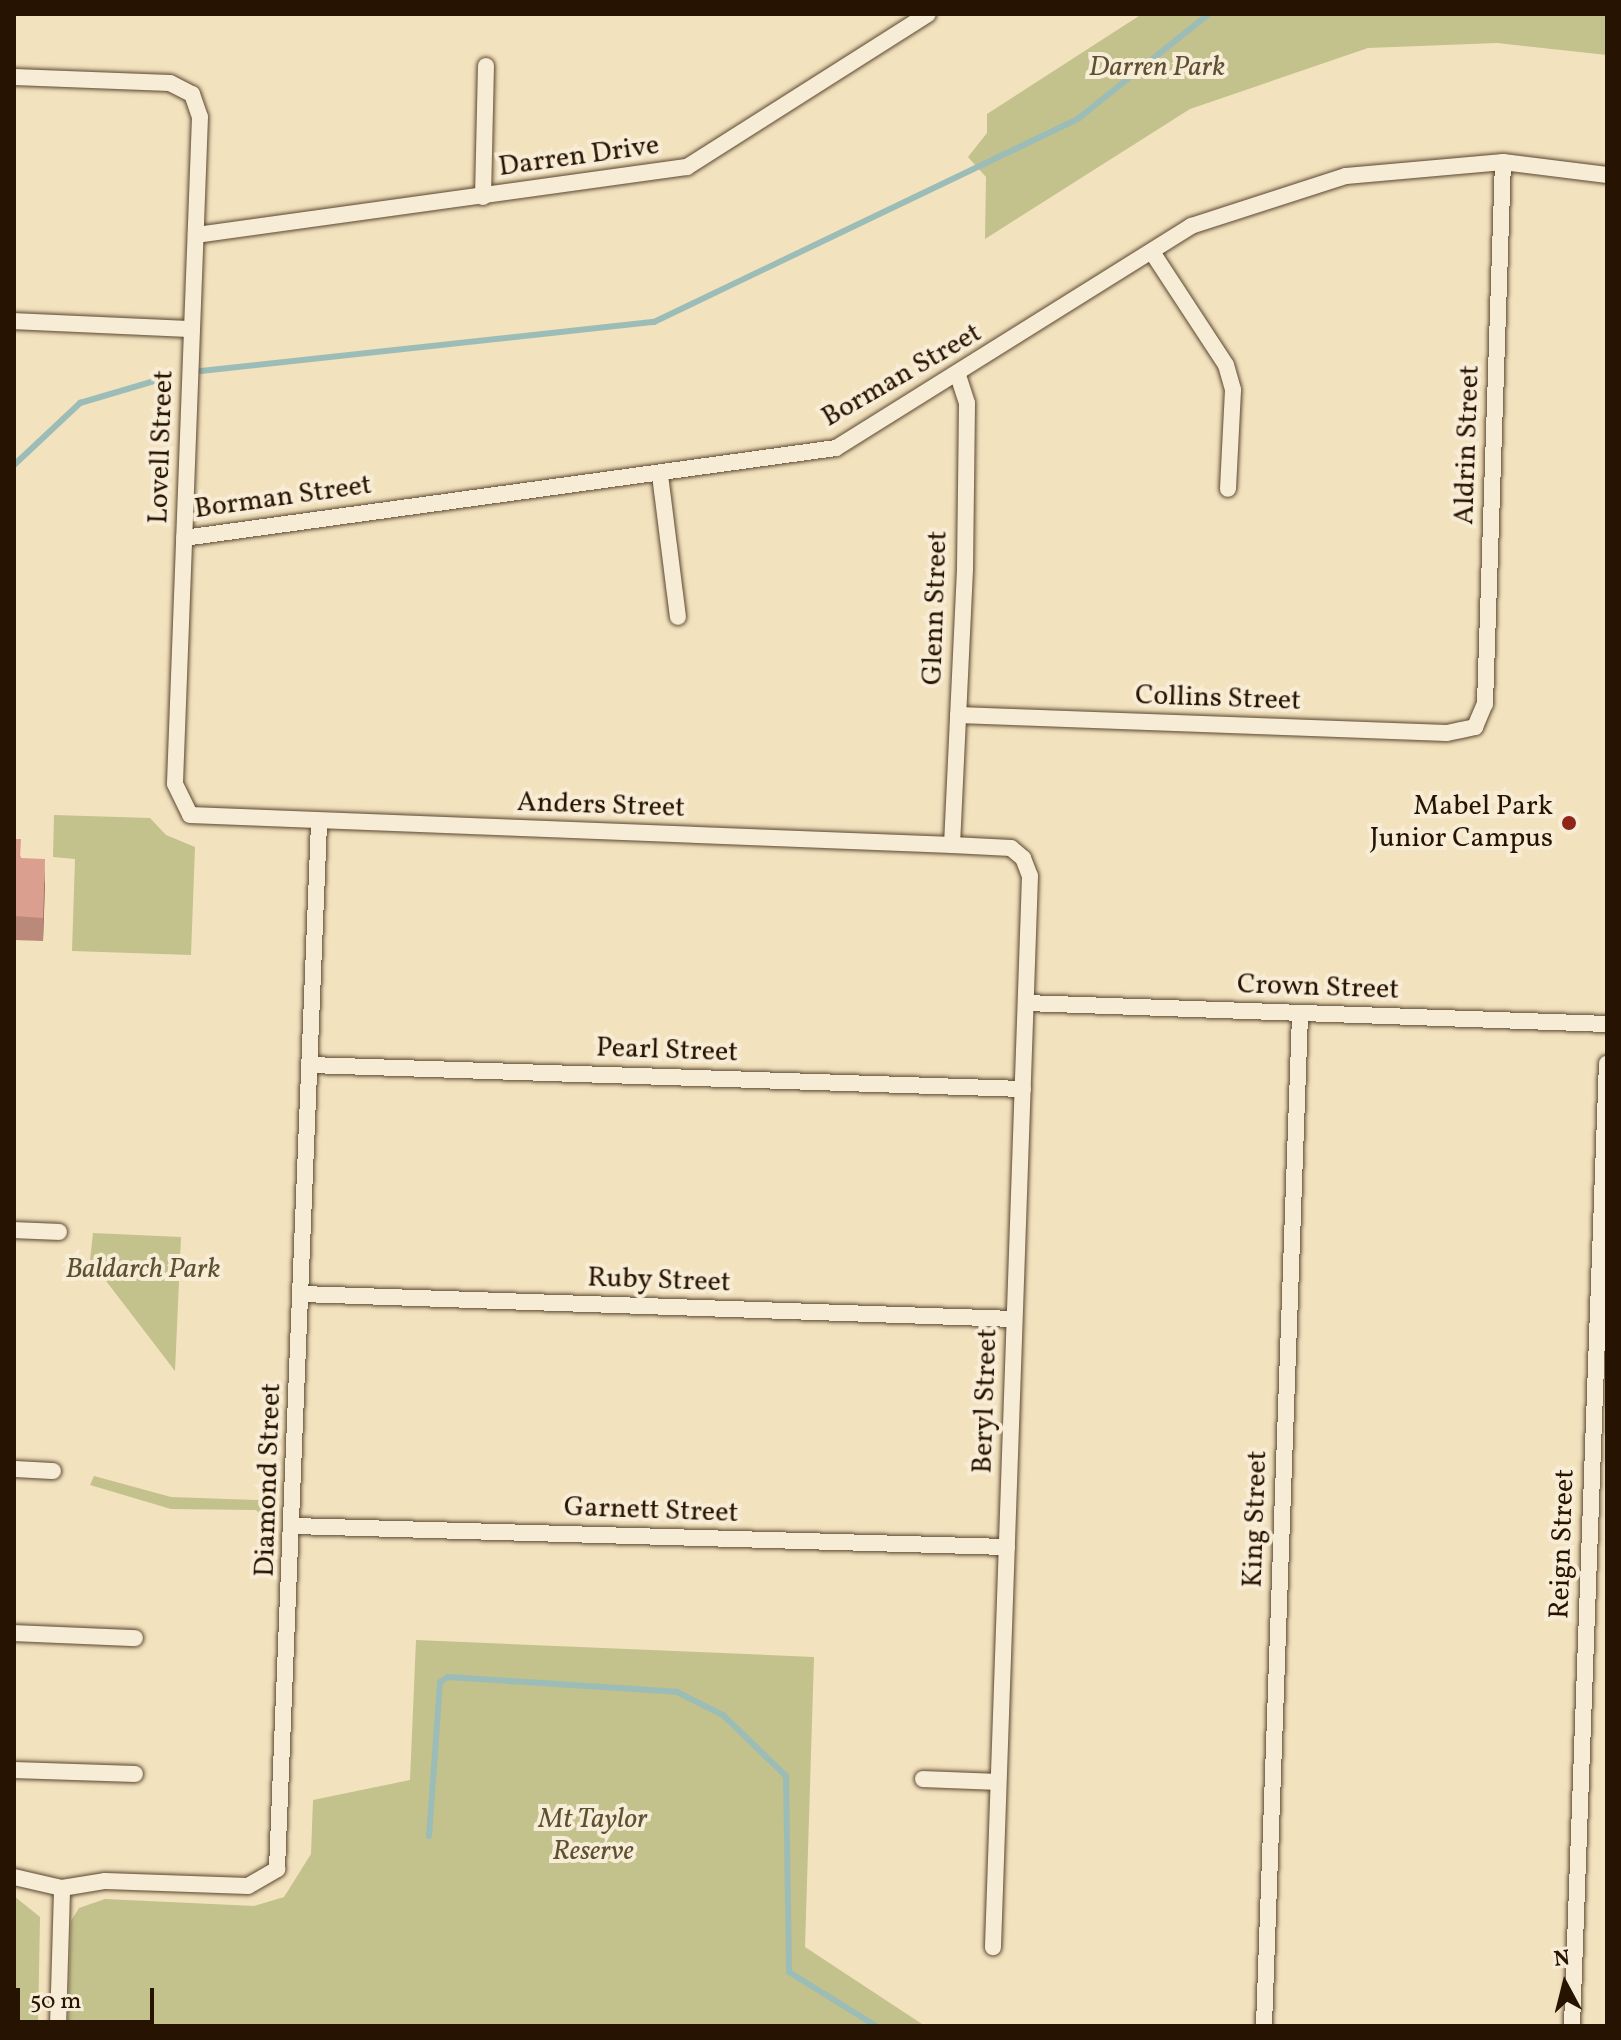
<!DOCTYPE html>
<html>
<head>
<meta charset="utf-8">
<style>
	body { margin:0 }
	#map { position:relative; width:1621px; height:2040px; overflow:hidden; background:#f3e2be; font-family:Vollkorn,serif }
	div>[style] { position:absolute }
	.green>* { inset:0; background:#c3c18c }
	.stream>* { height:6px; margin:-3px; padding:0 3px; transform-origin:3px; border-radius:3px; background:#9cbdb7 }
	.roads { filter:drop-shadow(0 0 2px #5a4730) drop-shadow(0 0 2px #5a4730) }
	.minor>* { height:16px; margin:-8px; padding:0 8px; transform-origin:8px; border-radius:8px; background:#f7ecd5 }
	.wall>* { inset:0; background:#bb897a }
	.shaded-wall>* { inset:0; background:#996f63 }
	.building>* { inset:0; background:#da9f8e }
	.dots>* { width:22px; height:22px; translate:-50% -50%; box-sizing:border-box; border:4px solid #f7ecd5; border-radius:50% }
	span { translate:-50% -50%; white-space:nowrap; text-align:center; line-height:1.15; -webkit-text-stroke:8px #f7ecd5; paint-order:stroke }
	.park-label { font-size:28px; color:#5e5032; font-style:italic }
	.street-label { font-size:28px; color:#271301 }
	.poi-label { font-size:28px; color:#271301 }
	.right { translate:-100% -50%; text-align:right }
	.frame { position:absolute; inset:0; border:16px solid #271301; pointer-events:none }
	.north { position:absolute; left:1525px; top:1944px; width:80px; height:80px; -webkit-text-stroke:6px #f7ecd5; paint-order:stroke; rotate:353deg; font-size:22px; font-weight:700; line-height:32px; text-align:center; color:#271301 }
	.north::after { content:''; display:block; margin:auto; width:28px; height:36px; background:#271301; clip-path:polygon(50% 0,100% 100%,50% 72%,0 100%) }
	.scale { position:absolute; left:16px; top:1988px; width:138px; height:36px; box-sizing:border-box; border:4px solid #271301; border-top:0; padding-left:10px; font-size:24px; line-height:28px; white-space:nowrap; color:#271301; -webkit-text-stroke:6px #f7ecd5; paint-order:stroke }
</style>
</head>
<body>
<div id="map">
	<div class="green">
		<i style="clip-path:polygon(1142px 14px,1607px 14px,1607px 55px,1497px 43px,1368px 48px,1190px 109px,985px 239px,986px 177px,968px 157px,987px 133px,987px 114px)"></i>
		<i style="clip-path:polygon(54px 815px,150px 818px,166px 835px,195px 847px,191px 955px,72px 951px,75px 859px,53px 857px)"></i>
		<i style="clip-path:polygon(93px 1233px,181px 1237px,175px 1371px,90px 1260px)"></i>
		<i style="clip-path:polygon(94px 1476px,171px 1497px,258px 1500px,267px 1493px,266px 1520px,256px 1510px,171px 1509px,90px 1485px)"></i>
		<i style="clip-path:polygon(416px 1640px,814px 1657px,805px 1947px,925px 2026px,68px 2026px,71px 1921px,79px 1908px,105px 1899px,254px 1906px,284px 1897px,311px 1854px,313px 1800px,410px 1780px)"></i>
		<i style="clip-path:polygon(14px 1896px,40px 1917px,38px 2026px,14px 2026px)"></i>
	</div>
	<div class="stream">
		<i style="left:201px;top:371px;width:456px;rotate:-6.2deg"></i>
		<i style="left:654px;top:322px;width:471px;rotate:-25.6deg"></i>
		<i style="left:1079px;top:118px;width:166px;rotate:-38.7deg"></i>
		<i style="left:14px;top:465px;width:91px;rotate:-43.2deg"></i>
		<i style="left:80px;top:403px;width:92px;rotate:-16.5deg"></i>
		<i style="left:429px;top:1836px;width:154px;rotate:-85.9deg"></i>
		<i style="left:440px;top:1682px;width:9px;rotate:-32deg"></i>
		<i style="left:448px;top:1677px;width:229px;rotate:3.7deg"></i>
		<i style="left:677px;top:1692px;width:51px;rotate:26.6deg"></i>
		<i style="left:723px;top:1715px;width:88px;rotate:44.1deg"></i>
		<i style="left:786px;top:1776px;width:196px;rotate:89.1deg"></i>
		<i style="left:789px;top:1972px;width:102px;rotate:31.8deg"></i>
	</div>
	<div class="roads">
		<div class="minor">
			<i style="left:14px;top:77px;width:156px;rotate:2.2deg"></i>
			<i style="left:170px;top:83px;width:25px;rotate:27deg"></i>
			<i style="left:192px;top:94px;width:24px;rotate:71deg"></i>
			<i style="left:200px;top:117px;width:667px;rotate:92.15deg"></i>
			<i style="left:175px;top:784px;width:34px;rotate:64deg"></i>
			<i style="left:190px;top:815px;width:763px;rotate:2.25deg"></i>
			<i style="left:952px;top:845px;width:59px;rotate:2.9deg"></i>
			<i style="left:1011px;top:848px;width:16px;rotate:40deg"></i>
			<i style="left:1023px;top:858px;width:19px;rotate:69deg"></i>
			<i style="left:1030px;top:876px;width:1072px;rotate:91.98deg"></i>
			<i style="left:483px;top:197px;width:131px;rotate:-88.7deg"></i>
			<i style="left:196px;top:235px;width:496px;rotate:-7.9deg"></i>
			<i style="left:687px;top:167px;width:285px;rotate:-32.4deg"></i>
			<i style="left:1152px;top:252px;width:135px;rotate:56.8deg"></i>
			<i style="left:1226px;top:365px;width:26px;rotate:74deg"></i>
			<i style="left:1233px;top:390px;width:99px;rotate:92.9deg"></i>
			<i style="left:14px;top:321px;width:178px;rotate:2.6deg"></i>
			<i style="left:660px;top:475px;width:143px;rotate:82.8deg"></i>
			<i style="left:184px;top:538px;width:658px;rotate:-7.86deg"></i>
			<i style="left:836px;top:448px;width:419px;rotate:-32deg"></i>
			<i style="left:1191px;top:226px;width:163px;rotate:-17.9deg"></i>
			<i style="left:1346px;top:176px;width:158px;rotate:-5.1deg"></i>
			<i style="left:1503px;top:162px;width:105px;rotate:7.1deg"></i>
			<i style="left:958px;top:715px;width:489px;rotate:2.1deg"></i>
			<i style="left:1447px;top:733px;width:29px;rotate:-12deg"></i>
			<i style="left:1475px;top:727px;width:25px;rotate:-67deg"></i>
			<i style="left:1485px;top:704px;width:542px;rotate:-88.1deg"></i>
			<i style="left:952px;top:845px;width:277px;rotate:-87.3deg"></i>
			<i style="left:965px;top:568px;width:165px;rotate:-89.3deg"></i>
			<i style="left:967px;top:403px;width:29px;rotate:-108deg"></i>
			<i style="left:1026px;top:1003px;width:581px;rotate:2.07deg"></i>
			<i style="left:310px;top:1065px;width:713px;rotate:1.93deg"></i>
			<i style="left:14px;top:1230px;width:45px;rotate:2.5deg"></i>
			<i style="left:302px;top:1294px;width:712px;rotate:2.01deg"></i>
			<i style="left:14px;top:1469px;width:39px;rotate:3deg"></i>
			<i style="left:294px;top:1526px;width:713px;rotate:1.69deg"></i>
			<i style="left:14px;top:1633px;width:121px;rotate:2.4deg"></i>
			<i style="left:14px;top:1770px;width:121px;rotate:1.9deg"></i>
			<i style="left:923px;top:1779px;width:75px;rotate:2.3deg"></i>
			<i style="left:14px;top:1877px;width:49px;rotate:12.9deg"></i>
			<i style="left:62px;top:1888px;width:44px;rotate:-9.2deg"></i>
			<i style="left:105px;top:1881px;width:143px;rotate:2deg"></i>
			<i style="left:248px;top:1886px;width:34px;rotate:-30deg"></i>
			<i style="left:277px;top:1869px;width:1048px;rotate:-87.7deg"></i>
			<i style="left:58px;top:2026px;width:138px;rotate:-88.3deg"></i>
			<i style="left:1264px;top:2026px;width:1014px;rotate:-87.96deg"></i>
			<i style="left:1572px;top:2026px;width:963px;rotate:-87.92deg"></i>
		</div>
	</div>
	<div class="wall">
		<i style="clip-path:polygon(14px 839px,21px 858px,45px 883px,43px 941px,14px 940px)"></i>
	</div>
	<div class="shaded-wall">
		<i style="clip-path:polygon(45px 859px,45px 883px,43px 941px,43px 918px)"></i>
	</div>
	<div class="building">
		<i style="clip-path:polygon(14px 839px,21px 839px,20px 858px,45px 859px,43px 918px,14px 916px)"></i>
	</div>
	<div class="dots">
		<i style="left:1569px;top:823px;background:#8f2418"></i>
	</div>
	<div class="park-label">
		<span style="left:1157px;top:68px">Darren Park</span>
		<span style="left:143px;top:1270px">Baldarch Park</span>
		<span style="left:593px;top:1836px">Mt Taylor<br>Reserve</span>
	</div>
	<div class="street-label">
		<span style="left:579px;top:157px;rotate:-8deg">Darren Drive</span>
		<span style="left:902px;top:376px;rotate:-30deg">Borman Street</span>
		<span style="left:1468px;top:445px;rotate:-88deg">Aldrin Street</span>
		<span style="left:162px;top:447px;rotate:-88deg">Lovell Street</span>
		<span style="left:283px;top:498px;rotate:-8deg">Borman Street</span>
		<span style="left:936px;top:608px;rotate:-88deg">Glenn Street</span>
		<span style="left:1218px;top:699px;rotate:2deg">Collins Street</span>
		<span style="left:601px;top:806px;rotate:2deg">Anders Street</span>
		<span style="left:1318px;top:988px;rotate:2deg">Crown Street</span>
		<span style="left:667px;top:1051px;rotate:2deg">Pearl Street</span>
		<span style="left:659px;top:1281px;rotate:2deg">Ruby Street</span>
		<span style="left:986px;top:1401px;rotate:-88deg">Beryl Street</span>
		<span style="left:269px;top:1480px;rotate:-88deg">Diamond Street</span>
		<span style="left:651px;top:1511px;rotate:2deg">Garnett Street</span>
		<span style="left:1256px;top:1519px;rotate:-88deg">King Street</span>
		<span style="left:1563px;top:1544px;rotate:-88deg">Reign Street</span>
	</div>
	<div class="poi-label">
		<span class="right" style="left:1553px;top:823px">Mabel Park<br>Junior Campus</span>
	</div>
	<div class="frame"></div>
	<div class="north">N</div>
	<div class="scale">50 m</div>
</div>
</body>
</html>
